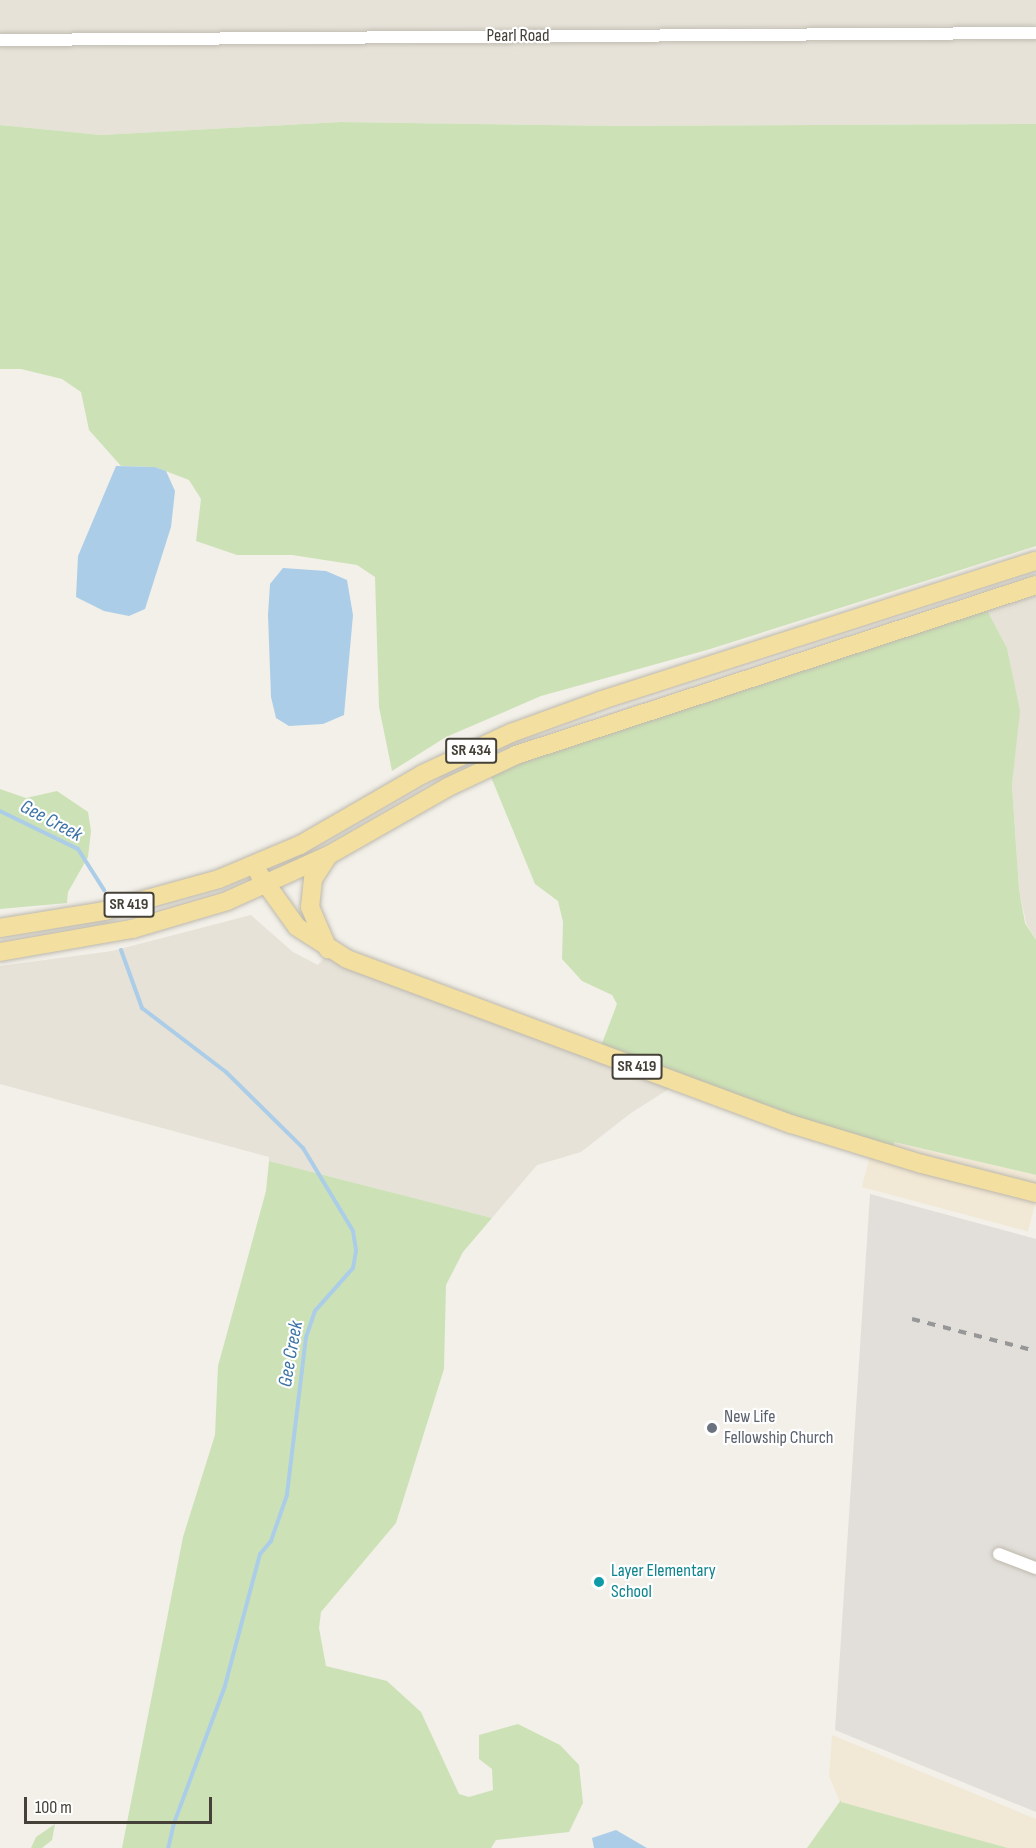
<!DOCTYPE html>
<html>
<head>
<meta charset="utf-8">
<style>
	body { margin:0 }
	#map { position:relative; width:1036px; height:1848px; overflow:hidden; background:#f2f0e9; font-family:"Sofia Sans Condensed",sans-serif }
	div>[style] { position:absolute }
	.residential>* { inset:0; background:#e6e2d8 }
	.commercial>* { inset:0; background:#f2e8d6; transform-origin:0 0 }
	.industrial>* { inset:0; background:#e2dfda }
	.green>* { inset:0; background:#cce2b6 }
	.water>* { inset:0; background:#accde8 }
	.stream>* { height:4px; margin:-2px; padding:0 2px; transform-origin:2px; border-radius:2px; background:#accde8 }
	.roads { filter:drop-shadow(0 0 2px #bdb8ac) drop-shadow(0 0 2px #bdb8ac) }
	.street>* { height:12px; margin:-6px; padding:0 6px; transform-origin:6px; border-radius:6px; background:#fff }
	.primary>* { height:18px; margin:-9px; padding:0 9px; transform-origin:9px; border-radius:9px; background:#f3e0a1 }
	.rail>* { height:4px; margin-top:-2px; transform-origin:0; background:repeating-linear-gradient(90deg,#979797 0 8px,transparent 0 16px) }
	.dots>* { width:16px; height:16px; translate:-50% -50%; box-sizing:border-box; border:3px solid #fff; border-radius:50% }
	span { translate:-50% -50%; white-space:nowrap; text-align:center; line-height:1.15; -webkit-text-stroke:4.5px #fff; paint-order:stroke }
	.shield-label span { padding:2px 4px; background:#fff; border:2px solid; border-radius:4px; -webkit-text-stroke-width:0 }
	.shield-label { font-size:16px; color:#454138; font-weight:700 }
	.street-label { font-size:18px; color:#454138 }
	.worship-label { font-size:18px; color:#5b616d }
	.left { translate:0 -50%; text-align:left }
	.culture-label { font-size:18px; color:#0d838f }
	.water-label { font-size:20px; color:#3d74a5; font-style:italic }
	.scale { position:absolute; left:24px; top:1797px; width:188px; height:27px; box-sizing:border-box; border:3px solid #454138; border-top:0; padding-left:8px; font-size:18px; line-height:21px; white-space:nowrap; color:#454138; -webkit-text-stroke:4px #fff; paint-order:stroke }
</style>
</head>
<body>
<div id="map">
	<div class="residential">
		<i style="clip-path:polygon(0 0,1036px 0,1036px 25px,0 33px)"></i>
		<i style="clip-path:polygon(1036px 40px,1036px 124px,622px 126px,341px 122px,101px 135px,0 125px,0 47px)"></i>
		<i style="clip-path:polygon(1036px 592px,1036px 940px,1026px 923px,1019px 889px,1012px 785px,1019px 711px,1007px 648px,986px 608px)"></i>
		<i style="clip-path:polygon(251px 915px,293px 952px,318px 965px,325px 957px,329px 959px,672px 1087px,631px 1113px,581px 1152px,537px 1165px,492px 1218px,269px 1161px,269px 1157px,0 1084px,0 966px,112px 951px)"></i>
	</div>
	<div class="commercial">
		<i style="clip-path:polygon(893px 1142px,1036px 1175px,1036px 1186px,893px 1148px)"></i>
		<i style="left:870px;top:1156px;width:172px;height:32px;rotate:15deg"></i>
		<i style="clip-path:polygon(832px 1735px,1036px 1819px,1036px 1848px,1008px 1848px,840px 1802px,829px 1776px)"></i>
	</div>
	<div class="industrial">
		<i style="clip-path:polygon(870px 1194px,1036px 1239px,1036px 1812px,835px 1730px)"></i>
	</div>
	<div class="green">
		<i style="clip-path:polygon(341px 122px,622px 126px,1036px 124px,1036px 546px,707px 650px,541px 696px,446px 737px,392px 771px,379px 707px,375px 577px,357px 565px,292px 555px,237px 555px,196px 541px,201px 499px,189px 480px,155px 467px,121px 466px,89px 430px,81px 392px,62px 379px,21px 369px,0 369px,0 125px,101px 135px)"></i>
		<i style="clip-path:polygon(986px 608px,1007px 648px,1020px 711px,1012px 785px,1019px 889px,1025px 923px,1036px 940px,1036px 1175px,894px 1142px,893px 1148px,792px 1117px,601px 1046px,617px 1004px,612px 995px,582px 981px,562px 959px,563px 922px,558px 901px,535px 884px,491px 777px,546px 751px)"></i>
		<i style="clip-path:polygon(0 789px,26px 798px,57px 791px,88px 812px,91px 831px,88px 857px,68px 892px,67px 903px,0 909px)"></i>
		<i style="clip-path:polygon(269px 1161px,492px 1218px,463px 1252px,446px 1285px,444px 1369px,396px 1523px,321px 1612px,319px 1628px,326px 1666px,387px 1681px,421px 1712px,459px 1794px,469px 1797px,493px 1790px,492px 1769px,479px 1759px,479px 1735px,518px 1724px,560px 1745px,579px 1765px,583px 1803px,569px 1832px,496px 1840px,491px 1848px,122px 1848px,183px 1537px,215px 1435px,218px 1366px,266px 1191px)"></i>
		<i style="clip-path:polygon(841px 1800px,841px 1802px,1008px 1848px,807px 1848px)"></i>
		<i style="clip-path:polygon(55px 1824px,52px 1840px,42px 1848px,31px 1848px,36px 1837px)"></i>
	</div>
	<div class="water">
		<i style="clip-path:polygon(116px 466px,155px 467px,166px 471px,175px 491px,171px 527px,145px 609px,129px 616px,104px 611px,76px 597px,78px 556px)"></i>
		<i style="clip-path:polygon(283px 568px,326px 571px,347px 580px,353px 615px,344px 715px,323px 724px,289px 726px,276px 718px,271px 697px,268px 615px,270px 584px)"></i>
		<i style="clip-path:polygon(616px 1830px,647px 1848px,594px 1848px,592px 1838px)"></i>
	</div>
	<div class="stream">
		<i style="left:0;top:811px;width:87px;rotate:26deg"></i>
		<i style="left:78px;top:849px;width:49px;rotate:57.6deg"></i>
		<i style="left:121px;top:950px;width:62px;rotate:70.1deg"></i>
		<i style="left:142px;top:1008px;width:106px;rotate:37.3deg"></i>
		<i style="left:226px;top:1072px;width:108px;rotate:44.6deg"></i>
		<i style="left:303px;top:1148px;width:97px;rotate:58.9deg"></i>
		<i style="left:353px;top:1231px;width:20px;rotate:81deg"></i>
		<i style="left:356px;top:1251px;width:17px;rotate:100deg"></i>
		<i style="left:353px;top:1268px;width:57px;rotate:131.5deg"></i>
		<i style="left:315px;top:1311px;width:28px;rotate:109deg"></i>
		<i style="left:306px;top:1337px;width:159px;rotate:96.9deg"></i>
		<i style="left:287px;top:1495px;width:49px;rotate:109.2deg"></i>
		<i style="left:271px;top:1541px;width:17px;rotate:130deg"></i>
		<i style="left:260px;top:1554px;width:137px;rotate:104.9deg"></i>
		<i style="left:225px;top:1686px;width:146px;rotate:110.4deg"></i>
		<i style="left:174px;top:1823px;width:26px;rotate:103deg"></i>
	</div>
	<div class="roads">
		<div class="street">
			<i style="left:0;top:40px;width:1036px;rotate:-0.39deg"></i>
			<i style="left:999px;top:1554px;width:40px;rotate:21deg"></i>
		</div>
		<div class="primary">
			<i style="left:328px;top:856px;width:27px;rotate:123deg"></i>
			<i style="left:313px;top:879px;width:28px;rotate:96deg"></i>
			<i style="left:310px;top:907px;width:46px;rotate:66.8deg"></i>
			<i style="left:259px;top:874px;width:65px;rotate:54.4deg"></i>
			<i style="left:297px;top:927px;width:59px;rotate:32.6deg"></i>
			<i style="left:347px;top:959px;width:474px;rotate:20.4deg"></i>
			<i style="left:791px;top:1124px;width:137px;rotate:17deg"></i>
			<i style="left:922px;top:1164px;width:118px;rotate:14.3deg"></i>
			<i style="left:0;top:928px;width:105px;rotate:-9.3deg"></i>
			<i style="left:104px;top:911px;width:119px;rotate:-15.5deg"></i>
			<i style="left:219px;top:879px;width:88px;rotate:-22.8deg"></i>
			<i style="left:300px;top:845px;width:142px;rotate:-30deg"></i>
			<i style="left:423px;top:774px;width:97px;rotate:-25deg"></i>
			<i style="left:511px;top:733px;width:97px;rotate:-19.9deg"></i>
			<i style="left:602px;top:700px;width:456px;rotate:-17.8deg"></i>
			<i style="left:0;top:952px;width:134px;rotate:-9.9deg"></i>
			<i style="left:132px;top:929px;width:99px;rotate:-16.4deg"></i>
			<i style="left:227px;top:901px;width:112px;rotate:-24.3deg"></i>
			<i style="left:329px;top:855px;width:137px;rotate:-29.7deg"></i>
			<i style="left:448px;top:787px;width:75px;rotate:-25.2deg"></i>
			<i style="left:516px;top:755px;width:547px;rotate:-18.1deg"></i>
		</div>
	</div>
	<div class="rail">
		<i style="left:912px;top:1319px;width:128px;rotate:14.5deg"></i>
	</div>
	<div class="dots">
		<i style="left:712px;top:1428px;background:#6b7280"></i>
		<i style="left:599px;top:1582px;background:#0f9aa8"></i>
	</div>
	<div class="shield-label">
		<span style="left:471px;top:751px">SR 434</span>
		<span style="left:129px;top:905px">SR 419</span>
		<span style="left:637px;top:1067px">SR 419</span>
	</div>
	<div class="street-label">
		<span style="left:518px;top:36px">Pearl Road</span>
	</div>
	<div class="worship-label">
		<span class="left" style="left:724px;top:1428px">New Life<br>Fellowship Church</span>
	</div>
	<div class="culture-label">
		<span class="left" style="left:611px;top:1582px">Layer Elementary<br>School</span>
	</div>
	<div class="water-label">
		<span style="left:51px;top:821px;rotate:28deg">Gee Creek</span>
		<span style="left:291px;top:1354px;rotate:-80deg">Gee Creek</span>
	</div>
	<div class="scale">100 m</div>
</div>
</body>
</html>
